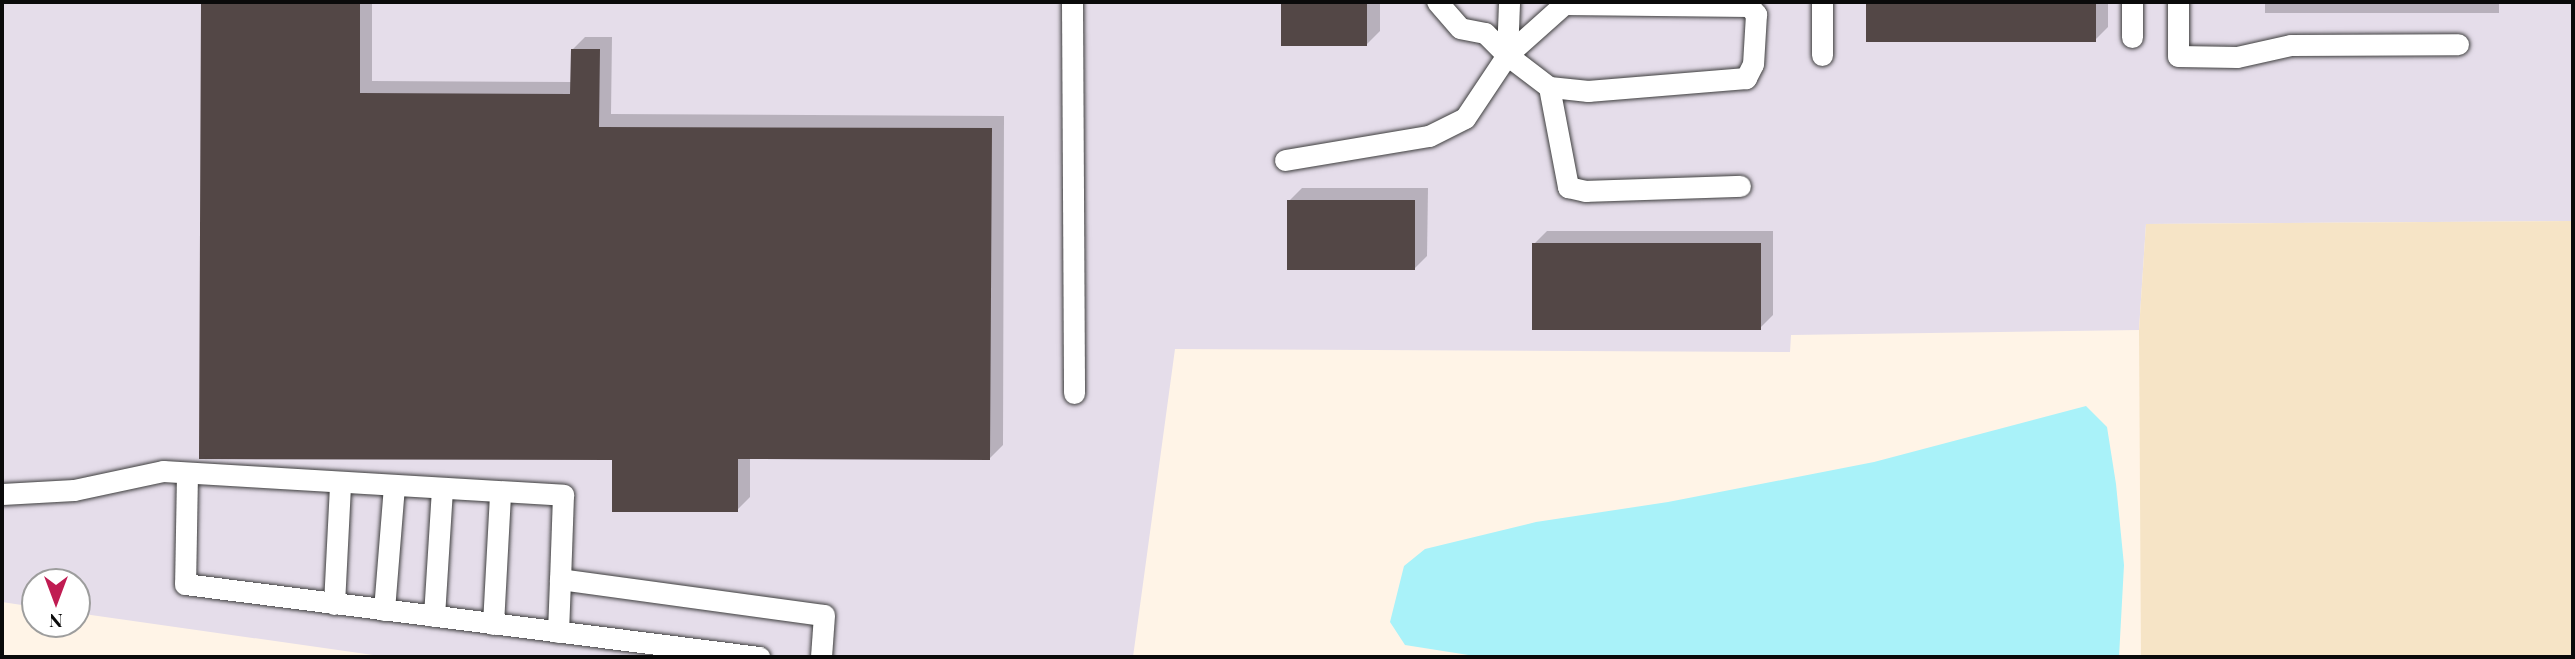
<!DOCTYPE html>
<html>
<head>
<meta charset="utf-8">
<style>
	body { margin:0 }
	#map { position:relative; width:2575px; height:659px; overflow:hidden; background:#fff4e7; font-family:"Playfair Display",serif }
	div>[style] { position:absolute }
	.industrial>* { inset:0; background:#e5ddea }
	.farmland>* { inset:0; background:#f6e4c6 }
	.water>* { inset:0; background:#a9f2f9 }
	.shadow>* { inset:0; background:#0003; transform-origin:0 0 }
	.building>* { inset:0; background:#534746; transform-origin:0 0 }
	.roads { filter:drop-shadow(0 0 2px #3d3d3d) drop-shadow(0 0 2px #3d3d3d) }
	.minor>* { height:21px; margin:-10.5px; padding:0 10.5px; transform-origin:10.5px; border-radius:10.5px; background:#fff }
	span { translate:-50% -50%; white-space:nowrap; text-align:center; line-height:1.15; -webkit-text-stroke:7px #fff; paint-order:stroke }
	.frame { position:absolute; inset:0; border:4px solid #0a0a0a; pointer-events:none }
	.north { position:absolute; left:21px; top:568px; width:70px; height:70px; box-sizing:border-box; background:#fff; border:2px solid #9d9d9d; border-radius:50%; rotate:180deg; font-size:19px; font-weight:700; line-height:28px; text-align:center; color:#0a0a0a }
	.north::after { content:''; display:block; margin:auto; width:24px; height:32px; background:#c01c52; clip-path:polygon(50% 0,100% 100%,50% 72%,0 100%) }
</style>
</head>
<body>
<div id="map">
	<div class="industrial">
		<i style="clip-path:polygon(2px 2px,2573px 2px,2573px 221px,2146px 224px,2139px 330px,1791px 335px,1790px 352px,1175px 349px,1133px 657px,387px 657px,77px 613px,77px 582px,35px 582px,35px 607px,2px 602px)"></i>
	</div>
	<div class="farmland">
		<i style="clip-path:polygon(2573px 221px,2573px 657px,2141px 657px,2139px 330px,2146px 224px)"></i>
	</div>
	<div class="water">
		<i style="clip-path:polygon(2086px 406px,2107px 427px,2116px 484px,2124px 565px,2119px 657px,1481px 657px,1405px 645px,1390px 622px,1404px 566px,1425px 549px,1536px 522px,1668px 502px,1874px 462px)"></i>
	</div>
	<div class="shadow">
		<i style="clip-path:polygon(202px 2px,372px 2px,372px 81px,572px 82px,572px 50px,585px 37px,612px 37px,611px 114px,1004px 116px,1003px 445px,990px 458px,750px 457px,750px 497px,737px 510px,613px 459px,201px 457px)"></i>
		<i style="clip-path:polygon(1283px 2px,1380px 2px,1380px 31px,1367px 44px,1283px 44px)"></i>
		<i style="clip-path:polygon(1867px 2px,2108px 2px,2108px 27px,2095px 40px,1867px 40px)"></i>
		<i style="left:2265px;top:2px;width:234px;height:11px"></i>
		<i style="clip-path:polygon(1302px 188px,1428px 188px,1427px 256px,1414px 269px,1289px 201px)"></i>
		<i style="clip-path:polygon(1547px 231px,1773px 231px,1773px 315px,1760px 328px,1534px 244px)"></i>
	</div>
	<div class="building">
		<i style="clip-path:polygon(201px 2px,360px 2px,360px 93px,570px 94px,571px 49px,600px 49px,599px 127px,992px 128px,990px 460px,738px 459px,738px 512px,612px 512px,612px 460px,199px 459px)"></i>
		<i style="left:1281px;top:2px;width:86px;height:44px"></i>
		<i style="left:1866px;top:2px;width:230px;height:40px"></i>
		<i style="left:1287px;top:200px;width:128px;height:70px"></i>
		<i style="left:1761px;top:243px;width:87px;height:229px;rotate:90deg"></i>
	</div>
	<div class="roads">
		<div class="minor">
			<i style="left:1072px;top:2px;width:391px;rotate:89.7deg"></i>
			<i style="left:1822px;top:2px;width:53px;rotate:90deg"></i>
			<i style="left:2178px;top:2px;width:54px;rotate:90deg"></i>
			<i style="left:2178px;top:56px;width:59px;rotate:1deg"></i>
			<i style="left:2237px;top:57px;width:55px;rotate:-12.5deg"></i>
			<i style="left:2291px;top:45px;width:167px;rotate:-0.3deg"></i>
			<i style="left:2132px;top:37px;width:35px;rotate:-90deg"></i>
			<i style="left:1507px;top:55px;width:53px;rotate:-87.8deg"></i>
			<i style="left:1549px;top:87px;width:102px;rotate:79.2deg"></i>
			<i style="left:1568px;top:187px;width:18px;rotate:13deg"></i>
			<i style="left:1586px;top:191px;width:154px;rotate:-1.9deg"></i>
			<i style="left:1285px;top:160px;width:146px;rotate:-9.5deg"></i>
			<i style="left:1429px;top:136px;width:40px;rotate:-26.6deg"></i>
			<i style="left:1465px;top:118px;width:76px;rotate:-56.3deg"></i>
			<i style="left:1507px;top:55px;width:76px;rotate:-41.8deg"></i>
			<i style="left:1564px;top:4px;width:185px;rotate:0.6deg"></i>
			<i style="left:1749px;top:6px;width:11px;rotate:49deg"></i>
			<i style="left:1756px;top:14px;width:50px;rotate:93.4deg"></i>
			<i style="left:1753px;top:64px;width:16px;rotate:117deg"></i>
			<i style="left:1746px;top:78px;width:159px;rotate:175.3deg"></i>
			<i style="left:1588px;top:91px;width:39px;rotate:-174deg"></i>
			<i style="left:1549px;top:87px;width:53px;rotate:-142.7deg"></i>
			<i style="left:1507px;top:55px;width:31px;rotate:-135deg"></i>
			<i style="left:1485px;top:33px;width:25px;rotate:-169deg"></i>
			<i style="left:1460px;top:28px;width:35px;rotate:-131deg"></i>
			<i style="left:187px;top:474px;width:110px;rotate:91deg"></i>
			<i style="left:185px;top:584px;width:579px;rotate:7.25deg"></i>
			<i style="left:2px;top:494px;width:72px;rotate:-3.2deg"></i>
			<i style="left:74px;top:490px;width:91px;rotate:-12.1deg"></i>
			<i style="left:163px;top:471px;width:401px;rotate:3.4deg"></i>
			<i style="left:563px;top:495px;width:84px;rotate:92deg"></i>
			<i style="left:560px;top:579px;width:266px;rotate:7.8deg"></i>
			<i style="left:824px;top:615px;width:42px;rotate:94.1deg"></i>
			<i style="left:334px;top:604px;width:120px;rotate:-87.1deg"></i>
			<i style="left:384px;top:610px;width:123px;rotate:-85.4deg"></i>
			<i style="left:434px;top:616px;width:126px;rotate:-86.4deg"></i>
			<i style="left:493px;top:624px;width:130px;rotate:-86.9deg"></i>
			<i style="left:558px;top:632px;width:53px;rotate:-87.8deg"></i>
		</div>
	</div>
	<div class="frame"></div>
	<div class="north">N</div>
</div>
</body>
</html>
